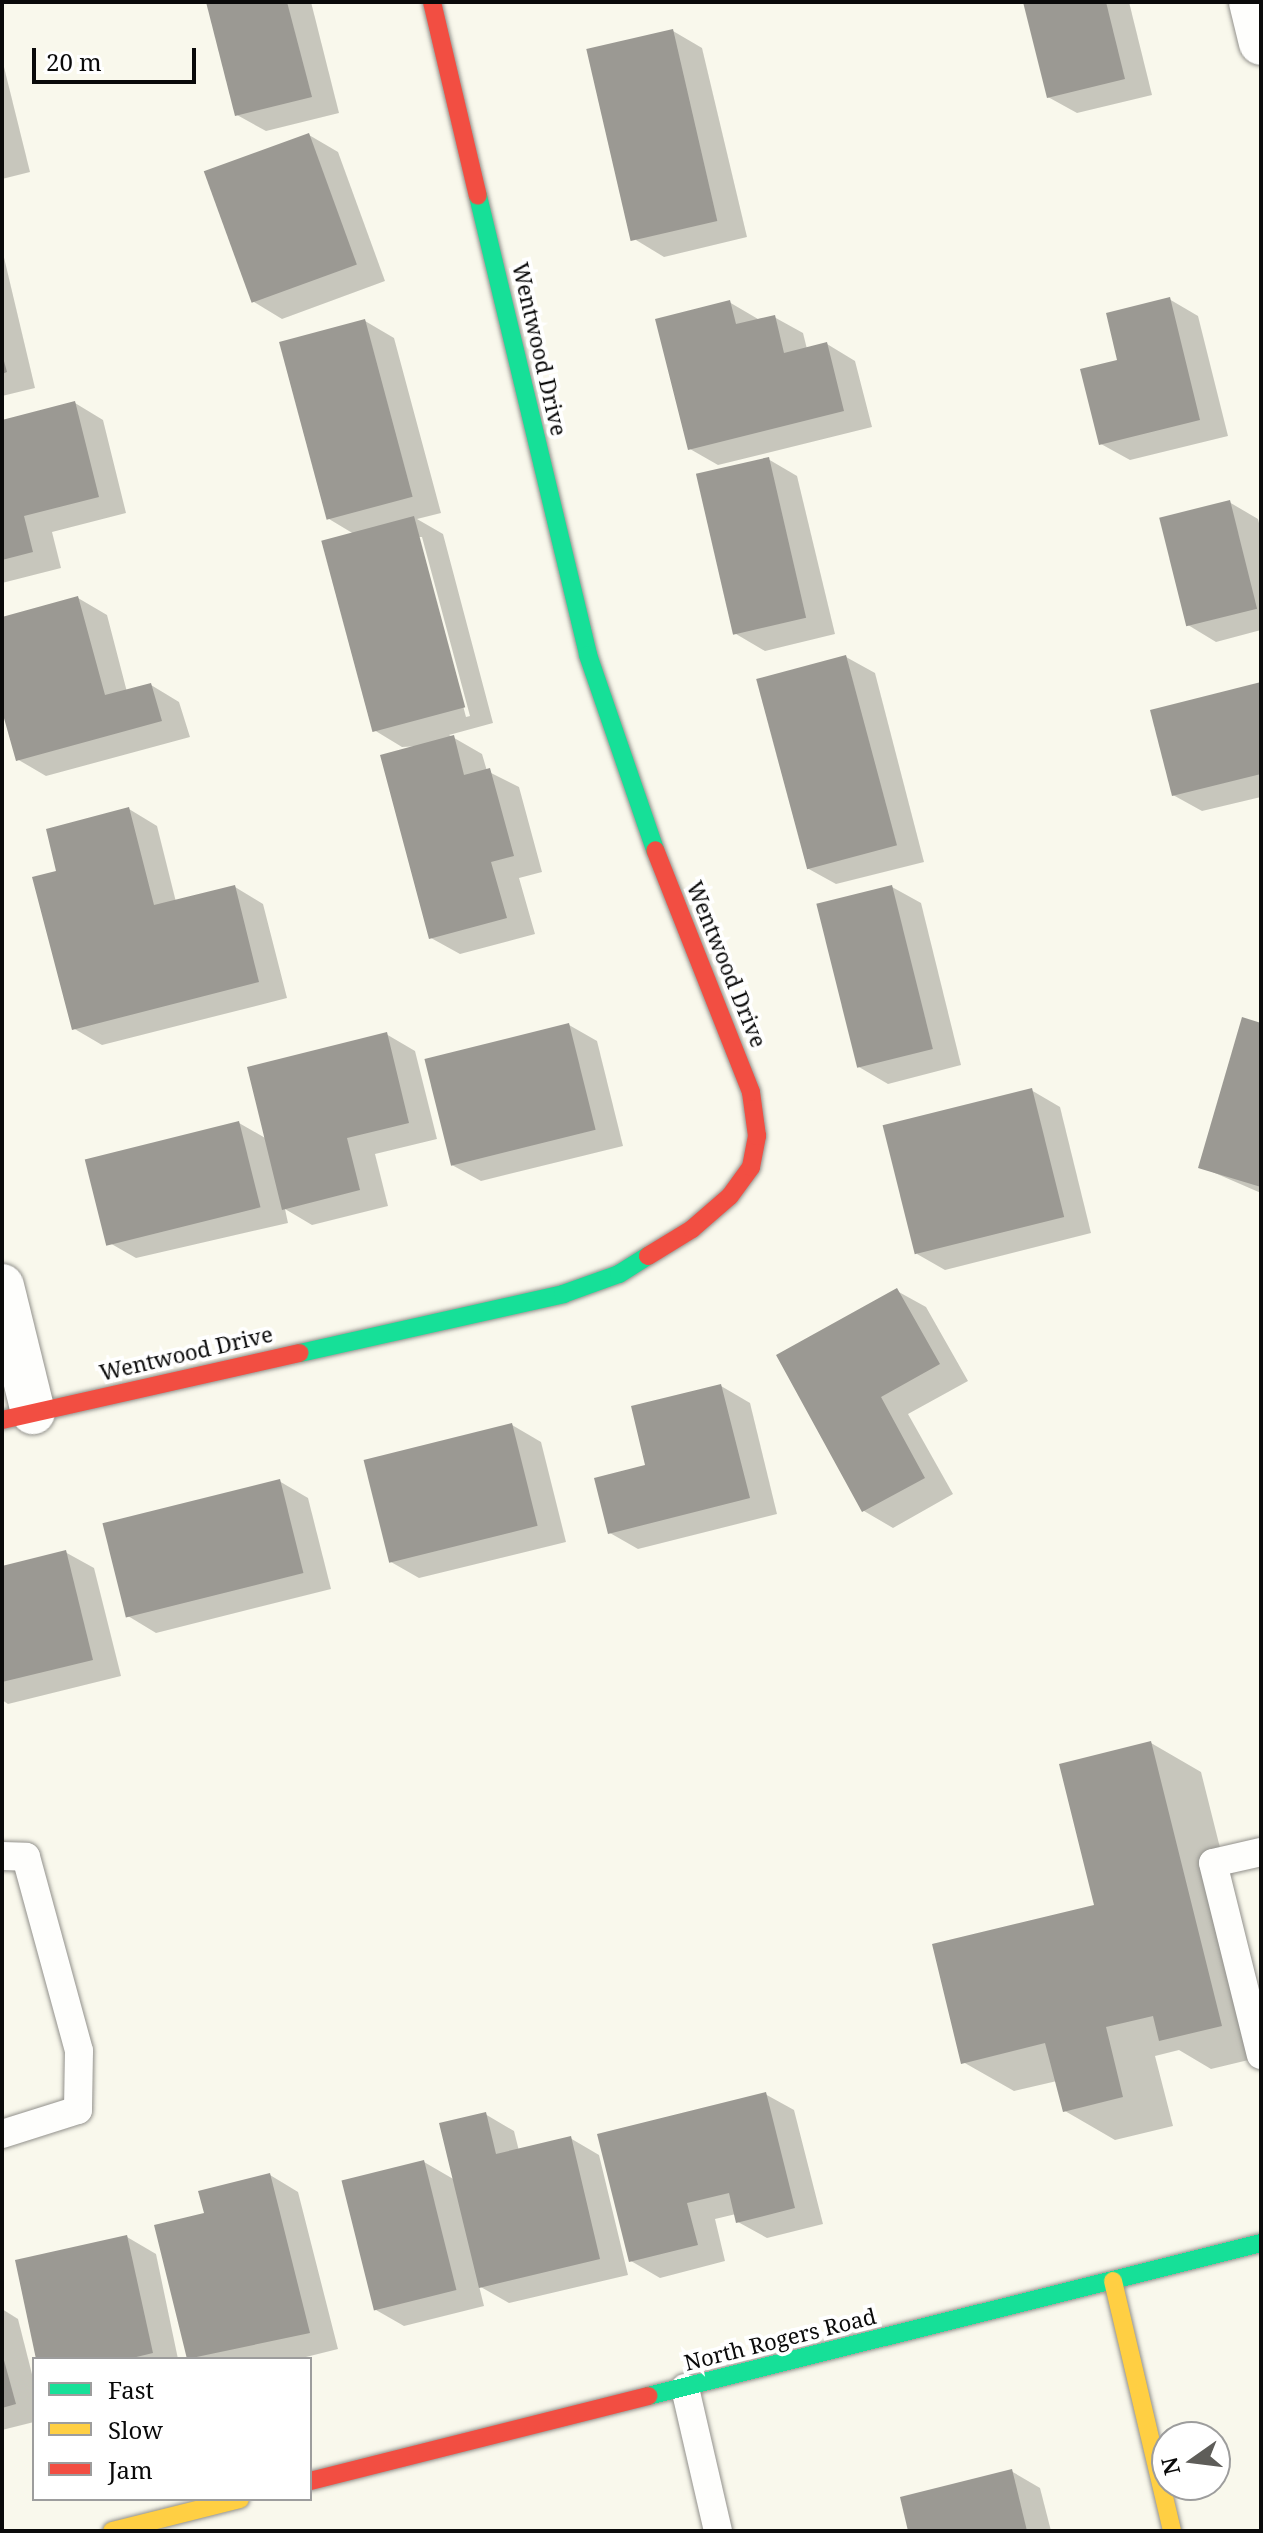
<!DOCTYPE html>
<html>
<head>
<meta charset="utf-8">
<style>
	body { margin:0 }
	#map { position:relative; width:1263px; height:2533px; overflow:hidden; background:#f9f8ec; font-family:"Noto Serif",serif }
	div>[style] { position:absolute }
	.shadow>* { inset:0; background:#0003 }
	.building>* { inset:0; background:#9b9993; transform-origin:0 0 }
	.roads { filter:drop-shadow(0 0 2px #92918c) drop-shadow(0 0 2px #92918c) }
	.lane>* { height:28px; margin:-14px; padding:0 14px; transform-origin:14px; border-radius:14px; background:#fefefc }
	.street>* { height:44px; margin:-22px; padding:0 22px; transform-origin:22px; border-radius:22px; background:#fefefc }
	.fast>* { height:18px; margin:-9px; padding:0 9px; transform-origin:9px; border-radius:9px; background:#16e098 }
	.slow>* { height:18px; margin:-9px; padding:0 9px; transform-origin:9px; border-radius:9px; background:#ffcf43 }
	.jam>* { height:18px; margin:-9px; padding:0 9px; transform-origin:9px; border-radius:9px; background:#f24e42 }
	span { translate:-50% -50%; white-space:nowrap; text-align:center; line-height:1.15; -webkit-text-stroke:8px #fff; paint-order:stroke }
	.street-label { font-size:22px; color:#0a0a0a }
	.frame { position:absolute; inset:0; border:4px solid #0a0a0a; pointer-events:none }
	.legend { position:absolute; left:32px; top:2357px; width:280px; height:144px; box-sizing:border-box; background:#fff; border:2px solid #9d9d9d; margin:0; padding:10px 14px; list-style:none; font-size:24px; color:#0a0a0a }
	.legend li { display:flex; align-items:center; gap:16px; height:40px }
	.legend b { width:40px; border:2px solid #9d9d9d }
	.north { position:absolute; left:1151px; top:2421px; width:80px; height:80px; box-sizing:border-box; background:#fff; border:2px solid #9d9d9d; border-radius:50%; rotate:256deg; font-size:22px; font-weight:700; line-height:32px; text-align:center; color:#0a0a0a }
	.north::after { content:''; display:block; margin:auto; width:28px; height:36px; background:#5e5d59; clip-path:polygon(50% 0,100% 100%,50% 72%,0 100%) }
	.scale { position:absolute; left:32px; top:48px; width:164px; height:36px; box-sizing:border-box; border:4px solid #0a0a0a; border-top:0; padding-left:10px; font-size:24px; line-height:28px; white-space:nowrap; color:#0a0a0a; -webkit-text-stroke:6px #fff; paint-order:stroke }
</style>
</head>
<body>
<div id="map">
	<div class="shadow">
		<i style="clip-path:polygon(208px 2px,311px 2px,339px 113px,266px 131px,237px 115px)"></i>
		<i style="clip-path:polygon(1025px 2px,1129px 2px,1152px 95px,1077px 113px,1048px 97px)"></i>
		<i style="clip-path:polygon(673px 31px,702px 48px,747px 237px,664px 257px,636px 240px)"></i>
		<i style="clip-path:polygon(2px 59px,30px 172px,2px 179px)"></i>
		<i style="clip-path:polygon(309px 135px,338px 152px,385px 281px,282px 319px,254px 302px)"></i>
		<i style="clip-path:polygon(2px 249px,35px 388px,2px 396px)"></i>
		<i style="clip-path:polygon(1169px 299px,1198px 316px,1228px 436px,1130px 460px,1101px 444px,1120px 361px)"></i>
		<i style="clip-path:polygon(729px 302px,758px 319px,774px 317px,803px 333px,807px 349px,827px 344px,855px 361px,872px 427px,718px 465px,690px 449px)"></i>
		<i style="clip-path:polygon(evenodd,365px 321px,394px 338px,441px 513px,417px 519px,443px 534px,493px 723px,449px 735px,482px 754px,487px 771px,519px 787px,542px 872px,519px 878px,535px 934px,460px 954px,431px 938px,420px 746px,402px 747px,374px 730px,354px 534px,329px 519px,365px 321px,418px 537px,422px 537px,470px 716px,466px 717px,418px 537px)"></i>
		<i style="clip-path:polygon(75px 403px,103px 420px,126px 513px,52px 532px,61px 568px,2px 583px,2px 422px)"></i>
		<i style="clip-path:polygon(768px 459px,797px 476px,835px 634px,765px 651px,736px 634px)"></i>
		<i style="clip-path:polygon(1229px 502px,1258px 519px,1261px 531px,1261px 630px,1216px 642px,1188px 625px)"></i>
		<i style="clip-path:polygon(78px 598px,107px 615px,127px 692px,151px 685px,179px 702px,190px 737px,46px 776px,17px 759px,2px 703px,2px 619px)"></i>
		<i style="clip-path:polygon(846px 657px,875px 673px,924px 862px,836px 884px,807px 868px)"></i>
		<i style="clip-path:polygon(1261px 684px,1261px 797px,1202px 811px,1173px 795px)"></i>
		<i style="clip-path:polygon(129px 809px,157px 826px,176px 902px,235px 887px,263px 904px,287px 998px,102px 1045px,73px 1028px,59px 872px)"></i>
		<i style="clip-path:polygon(892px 887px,921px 903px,961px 1065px,888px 1084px,859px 1067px)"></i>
		<i style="clip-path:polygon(569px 1025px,597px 1041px,623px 1146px,481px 1181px,452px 1165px)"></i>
		<i style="clip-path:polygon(1261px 1025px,1261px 1193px,1201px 1167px)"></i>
		<i style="clip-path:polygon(386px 1034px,415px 1051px,437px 1139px,375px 1154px,388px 1206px,312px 1225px,285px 1209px,288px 1223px,136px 1258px,108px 1242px,239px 1123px,267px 1139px)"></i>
		<i style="clip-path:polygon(1031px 1090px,1060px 1107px,1091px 1233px,945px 1270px,917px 1254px)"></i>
		<i style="clip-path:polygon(897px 1291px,926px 1307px,968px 1381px,908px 1414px,953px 1494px,893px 1528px,864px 1511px,779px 1356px)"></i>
		<i style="clip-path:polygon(721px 1386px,750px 1403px,777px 1514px,638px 1549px,610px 1533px,648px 1466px)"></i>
		<i style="clip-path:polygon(512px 1425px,541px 1442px,566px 1542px,419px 1578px,391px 1562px)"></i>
		<i style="clip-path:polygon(279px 1481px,308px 1498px,331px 1589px,156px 1633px,128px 1616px)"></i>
		<i style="clip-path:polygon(65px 1552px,94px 1568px,121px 1676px,8px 1704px,2px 1700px,2px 1568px)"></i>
		<i style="clip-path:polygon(1151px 1743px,1201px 1772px,1261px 2011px,1261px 2057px,1211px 2069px,1179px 2050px,1155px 2056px,1173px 2126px,1115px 2140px,1065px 2111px,1057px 2081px,1014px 2091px,963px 2062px,1096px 1906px)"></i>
		<i style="clip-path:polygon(765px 2094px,794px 2110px,823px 2224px,767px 2238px,738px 2222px,736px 2214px,715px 2219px,725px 2261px,660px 2278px,631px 2261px)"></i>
		<i style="clip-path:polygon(485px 2114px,514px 2131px,519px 2151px,570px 2138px,599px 2155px,628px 2275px,509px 2303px,479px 2286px,484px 2306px,404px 2326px,376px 2310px,424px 2162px,455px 2180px)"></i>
		<i style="clip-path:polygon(270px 2175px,298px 2192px,338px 2349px,298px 2359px,189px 2359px,156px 2227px,206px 2214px)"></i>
		<i style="clip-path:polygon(127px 2237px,156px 2254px,178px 2359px,38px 2359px)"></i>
		<i style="clip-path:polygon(2px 2309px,18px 2319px,34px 2382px,34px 2422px,2px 2430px)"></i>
		<i style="clip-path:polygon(1011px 2471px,1040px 2488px,1051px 2531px,910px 2531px)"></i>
	</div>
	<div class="building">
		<i style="clip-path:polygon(206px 2px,287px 2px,312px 97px,235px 116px)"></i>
		<i style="clip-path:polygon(1023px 2px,1106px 2px,1125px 79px,1047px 98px)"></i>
		<i style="left:673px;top:29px;width:197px;height:89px;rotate:77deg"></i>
		<i style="left:309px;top:133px;width:140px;height:112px;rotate:70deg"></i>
		<i style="clip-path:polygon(1170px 297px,1200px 420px,1099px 445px,1080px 369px,1117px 360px,1106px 313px)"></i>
		<i style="clip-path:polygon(730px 300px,736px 324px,775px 315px,784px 353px,827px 342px,844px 411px,688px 450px,655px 319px)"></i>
		<i style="left:365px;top:319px;width:184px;height:89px;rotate:75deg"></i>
		<i style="clip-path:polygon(2px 354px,7px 372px,2px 374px)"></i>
		<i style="clip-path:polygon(75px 401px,99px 497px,24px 516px,33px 552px,2px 560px,2px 420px)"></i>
		<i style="left:769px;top:457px;width:165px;height:75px;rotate:77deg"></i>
		<i style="left:1230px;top:500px;width:112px;height:73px;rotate:76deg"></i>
		<i style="left:414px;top:516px;width:198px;height:96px;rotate:75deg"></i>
		<i style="clip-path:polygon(78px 596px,105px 695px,151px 683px,162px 721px,16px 761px,2px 711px,2px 617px)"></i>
		<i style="left:846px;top:655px;width:197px;height:93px;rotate:75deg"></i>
		<i style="clip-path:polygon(1261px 682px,1261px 774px,1172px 796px,1150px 710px)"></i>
		<i style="clip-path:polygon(454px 735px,464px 775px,490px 768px,514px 856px,491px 862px,507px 918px,429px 939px,380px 755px)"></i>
		<i style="clip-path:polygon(129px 807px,154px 905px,235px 885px,259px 982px,72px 1030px,32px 877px,56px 871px,46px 829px)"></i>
		<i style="left:892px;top:885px;width:169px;height:78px;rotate:76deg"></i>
		<i style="clip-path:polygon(1242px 1017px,1261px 1023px,1261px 1187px,1198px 1168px)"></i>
		<i style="left:569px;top:1023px;width:110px;height:149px;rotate:76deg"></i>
		<i style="clip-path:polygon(387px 1032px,409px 1123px,347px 1138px,360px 1190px,282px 1210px,247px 1067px)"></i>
		<i style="left:1032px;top:1088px;width:133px;height:154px;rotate:76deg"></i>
		<i style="left:239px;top:1121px;width:89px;height:159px;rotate:76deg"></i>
		<i style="clip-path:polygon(897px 1288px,940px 1364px,881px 1397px,925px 1478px,862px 1512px,776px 1355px)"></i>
		<i style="clip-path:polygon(721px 1384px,750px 1498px,608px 1534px,594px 1478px,645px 1465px,631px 1406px)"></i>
		<i style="left:512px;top:1423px;width:106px;height:153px;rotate:76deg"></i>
		<i style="left:280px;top:1479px;width:97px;height:183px;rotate:76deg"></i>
		<i style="clip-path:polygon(66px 1550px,93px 1660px,2px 1682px,2px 1566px)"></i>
		<i style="clip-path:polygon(1151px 1741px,1222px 2026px,1159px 2041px,1153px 2016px,1106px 2027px,1123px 2097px,1063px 2112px,1045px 2043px,961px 2064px,932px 1944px,1094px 1905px,1059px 1764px)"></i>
		<i style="clip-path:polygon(766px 2092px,795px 2208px,736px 2223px,729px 2193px,687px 2203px,698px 2245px,629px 2262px,597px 2134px)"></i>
		<i style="clip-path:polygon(486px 2112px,496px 2154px,571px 2136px,600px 2259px,479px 2288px,439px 2123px)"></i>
		<i style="left:424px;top:2160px;width:134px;height:85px;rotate:76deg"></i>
		<i style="clip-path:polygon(270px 2173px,310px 2333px,187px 2359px,154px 2225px,204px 2213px,198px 2191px)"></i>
		<i style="clip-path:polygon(127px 2235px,153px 2353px,128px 2359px,36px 2359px,15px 2260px)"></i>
		<i style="clip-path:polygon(2px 2353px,16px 2404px,2px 2408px)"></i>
		<i style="clip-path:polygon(1012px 2469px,1027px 2531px,908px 2531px,900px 2497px)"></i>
	</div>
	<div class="roads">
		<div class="lane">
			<i style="left:1261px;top:1852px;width:49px;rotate:167.1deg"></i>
			<i style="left:1213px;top:1863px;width:198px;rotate:76deg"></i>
			<i style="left:2px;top:1856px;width:24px;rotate:2deg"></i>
			<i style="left:26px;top:1857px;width:201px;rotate:74.7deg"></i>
			<i style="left:79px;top:2051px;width:59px;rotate:91deg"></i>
			<i style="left:78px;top:2110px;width:80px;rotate:162.5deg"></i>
			<i style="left:685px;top:2388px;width:147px;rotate:77deg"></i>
		</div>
		<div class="street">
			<i style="left:1251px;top:2px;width:42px;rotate:76.3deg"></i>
			<i style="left:2px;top:1286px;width:130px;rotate:76.2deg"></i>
		</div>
		<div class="fast">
			<i style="left:478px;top:196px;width:472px;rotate:76.5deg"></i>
			<i style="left:588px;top:655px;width:206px;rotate:71deg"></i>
			<i style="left:300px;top:1353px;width:270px;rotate:-12.6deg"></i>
			<i style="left:563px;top:1294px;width:59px;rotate:-19.7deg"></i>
			<i style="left:619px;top:1274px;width:34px;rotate:-32deg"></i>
			<i style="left:648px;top:2396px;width:632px;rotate:-14.01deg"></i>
		</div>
		<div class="slow">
			<i style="left:1113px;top:2281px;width:257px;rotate:76.7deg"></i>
			<i style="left:112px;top:2531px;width:132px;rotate:-14deg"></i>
		</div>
		<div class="jam">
			<i style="left:432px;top:2px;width:199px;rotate:76.7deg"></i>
			<i style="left:648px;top:1256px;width:52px;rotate:-31.5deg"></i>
			<i style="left:692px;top:1229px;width:50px;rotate:-41deg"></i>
			<i style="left:730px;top:1196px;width:36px;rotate:-54deg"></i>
			<i style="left:751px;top:1167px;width:32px;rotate:-79deg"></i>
			<i style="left:757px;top:1136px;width:44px;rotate:-97.8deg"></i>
			<i style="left:751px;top:1092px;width:260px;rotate:-111.6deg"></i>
			<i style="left:2px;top:1420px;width:305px;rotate:-12.7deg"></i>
			<i style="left:310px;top:2481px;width:349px;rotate:-14.1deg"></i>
		</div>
	</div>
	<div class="street-label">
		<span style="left:540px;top:349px;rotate:77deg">Wentwood Drive</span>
		<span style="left:727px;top:964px;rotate:68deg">Wentwood Drive</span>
		<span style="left:186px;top:1353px;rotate:-13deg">Wentwood Drive</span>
		<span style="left:780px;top:2339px;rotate:-14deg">North Rogers Road</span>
	</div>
	<div class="frame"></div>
	<ul class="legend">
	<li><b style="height:10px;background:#16e098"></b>Fast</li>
	<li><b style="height:10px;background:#ffcf43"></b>Slow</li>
	<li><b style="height:10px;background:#f24e42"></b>Jam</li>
	</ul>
	<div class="north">N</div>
	<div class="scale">20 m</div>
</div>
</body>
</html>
